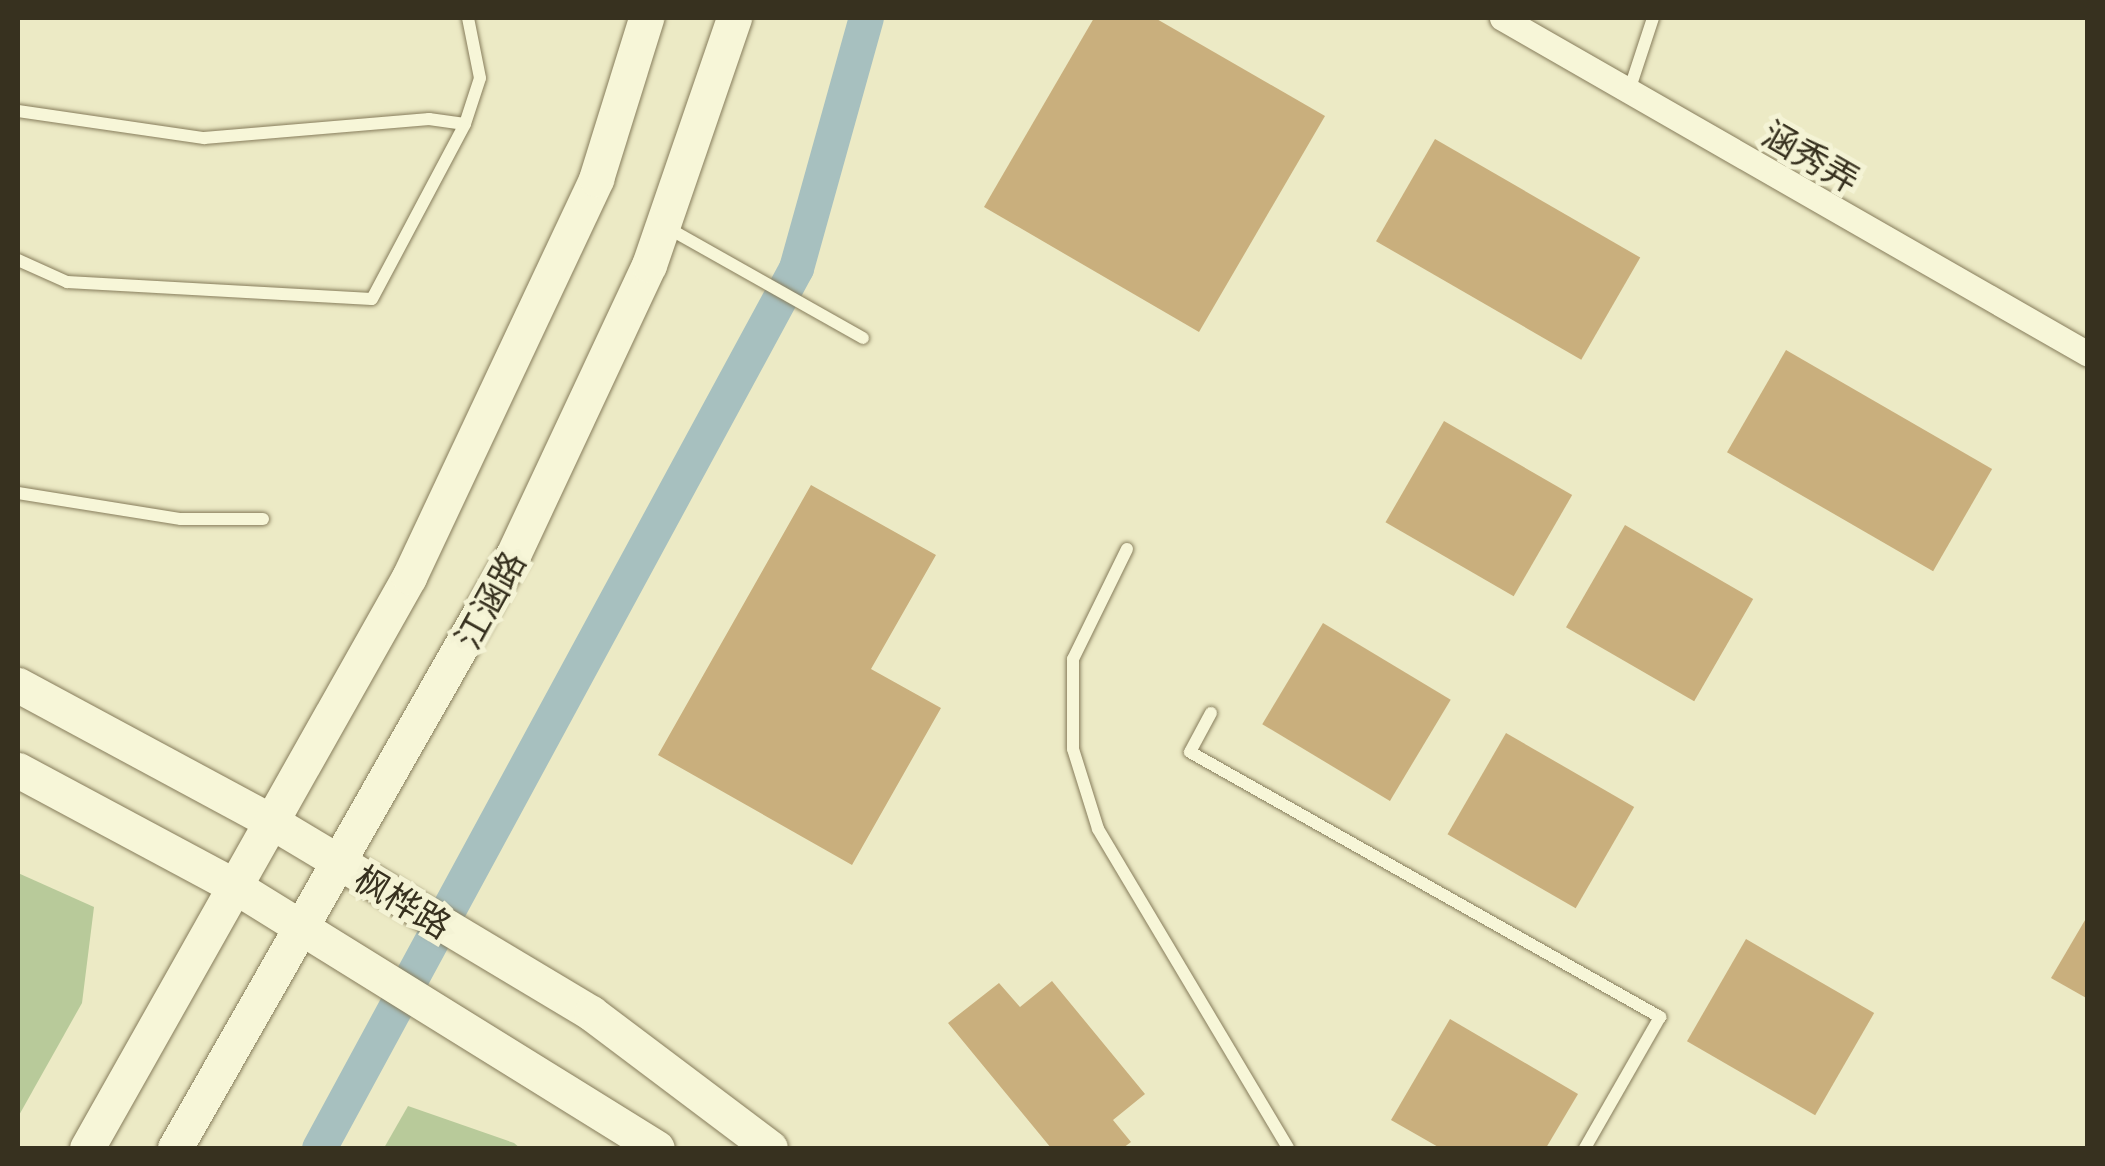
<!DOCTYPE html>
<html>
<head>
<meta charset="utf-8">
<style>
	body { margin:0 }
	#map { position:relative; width:2105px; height:1166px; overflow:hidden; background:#eceac5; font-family:Literata,"Noto Sans SC",serif }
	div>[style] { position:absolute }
	.green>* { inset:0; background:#b8ca9a }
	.canal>* { height:35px; margin:-17.5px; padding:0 17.5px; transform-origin:17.5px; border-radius:17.5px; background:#a7c0bf }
	.building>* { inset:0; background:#c9af7d; transform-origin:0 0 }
	.roads { filter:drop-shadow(0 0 2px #877d5c) drop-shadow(0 0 2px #877d5c) }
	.lane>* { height:12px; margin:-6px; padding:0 6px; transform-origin:6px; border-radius:6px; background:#f7f6d8 }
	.street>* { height:25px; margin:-12.5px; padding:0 12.5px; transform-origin:12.5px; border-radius:12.5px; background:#f7f6d8 }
	.secondary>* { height:35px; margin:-17.5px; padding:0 17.5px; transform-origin:17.5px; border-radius:17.5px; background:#f7f6d8 }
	span { translate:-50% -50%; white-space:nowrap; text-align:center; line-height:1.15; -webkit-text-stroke:10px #f4f3d5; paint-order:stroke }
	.street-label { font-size:35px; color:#37311f }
	.frame { position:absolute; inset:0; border:20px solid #37311f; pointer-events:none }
</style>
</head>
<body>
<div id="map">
	<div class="green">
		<i style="clip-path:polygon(18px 873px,94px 907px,82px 1003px,18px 1117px)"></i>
		<i style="clip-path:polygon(408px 1106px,514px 1143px,520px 1148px,384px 1148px)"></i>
	</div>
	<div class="canal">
		<i style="left:319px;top:1148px;width:1001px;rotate:-61.54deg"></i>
		<i style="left:796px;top:268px;width:260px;rotate:-74.4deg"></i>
	</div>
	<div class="building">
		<i style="clip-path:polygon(1094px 18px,1155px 18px,1325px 116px,1199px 332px,984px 207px)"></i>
		<i style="left:1435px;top:139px;width:237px;height:118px;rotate:30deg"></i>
		<i style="left:1786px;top:350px;width:238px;height:118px;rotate:30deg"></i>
		<i style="left:1444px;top:421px;width:148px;height:117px;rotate:30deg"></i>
		<i style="clip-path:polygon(811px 485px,936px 555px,871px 669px,941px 708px,852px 865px,658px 755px)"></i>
		<i style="left:1625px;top:525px;width:148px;height:118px;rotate:30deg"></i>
		<i style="left:1323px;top:623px;width:149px;height:118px;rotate:31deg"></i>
		<i style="left:1506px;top:733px;width:148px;height:117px;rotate:30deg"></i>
		<i style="clip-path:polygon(2088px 915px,2088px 999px,2051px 978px)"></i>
		<i style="left:1746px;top:939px;width:148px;height:118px;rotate:30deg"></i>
		<i style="clip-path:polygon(1052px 981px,1145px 1094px,1113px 1120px,1131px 1142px,1123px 1148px,1051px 1148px,948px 1023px,999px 983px,1020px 1007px)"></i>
		<i style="clip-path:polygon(1450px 1019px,1578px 1094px,1546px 1148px,1440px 1148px,1391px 1120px)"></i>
	</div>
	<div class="roads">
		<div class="lane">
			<i style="left:1629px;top:91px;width:77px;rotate:-71.8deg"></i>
			<i style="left:18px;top:111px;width:188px;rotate:8.3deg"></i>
			<i style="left:204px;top:138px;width:226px;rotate:-4.8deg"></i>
			<i style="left:429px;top:119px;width:36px;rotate:8deg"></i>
			<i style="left:666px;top:227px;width:226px;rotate:29.4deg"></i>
			<i style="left:18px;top:260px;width:54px;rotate:24.2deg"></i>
			<i style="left:67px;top:282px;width:305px;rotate:3.2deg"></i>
			<i style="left:372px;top:299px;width:198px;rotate:-62deg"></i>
			<i style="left:465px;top:124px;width:48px;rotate:-71.9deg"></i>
			<i style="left:480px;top:78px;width:61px;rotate:-101.3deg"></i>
			<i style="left:18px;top:493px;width:165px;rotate:9.1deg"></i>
			<i style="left:181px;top:519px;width:82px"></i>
			<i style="left:1127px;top:549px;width:123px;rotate:116.1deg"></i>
			<i style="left:1073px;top:659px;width:90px;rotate:90deg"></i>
			<i style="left:1073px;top:749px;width:84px;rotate:72.6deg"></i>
			<i style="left:1098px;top:829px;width:371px;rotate:59.2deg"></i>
			<i style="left:1211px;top:713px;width:44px;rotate:118.3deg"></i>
			<i style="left:1190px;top:752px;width:540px;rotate:29.42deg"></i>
			<i style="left:1660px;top:1017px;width:151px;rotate:119.8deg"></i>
		</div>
		<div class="street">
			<i style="left:1502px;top:18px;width:675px;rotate:29.83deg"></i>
		</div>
		<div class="secondary">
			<i style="left:18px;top:685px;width:289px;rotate:28.3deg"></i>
			<i style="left:272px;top:822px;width:372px;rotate:30.9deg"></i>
			<i style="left:591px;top:1013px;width:224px;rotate:37deg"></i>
			<i style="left:18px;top:770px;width:247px;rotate:28.2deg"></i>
			<i style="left:236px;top:887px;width:495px;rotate:31.8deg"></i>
			<i style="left:87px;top:1148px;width:656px;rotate:-60.58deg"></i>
			<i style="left:409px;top:577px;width:440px;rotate:-64.8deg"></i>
			<i style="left:596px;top:179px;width:169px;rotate:-72.7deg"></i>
			<i style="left:175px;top:1148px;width:683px;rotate:-60.32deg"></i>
			<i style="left:513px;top:555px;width:320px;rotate:-64.9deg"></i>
			<i style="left:649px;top:265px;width:261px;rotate:-71deg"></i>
		</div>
	</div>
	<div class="street-label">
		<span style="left:1812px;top:155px;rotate:30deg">涵秀弄</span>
		<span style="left:488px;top:599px;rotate:-61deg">江涵路</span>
		<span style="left:404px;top:900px;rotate:31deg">枫桦路</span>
	</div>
	<div class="frame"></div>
</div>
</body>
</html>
